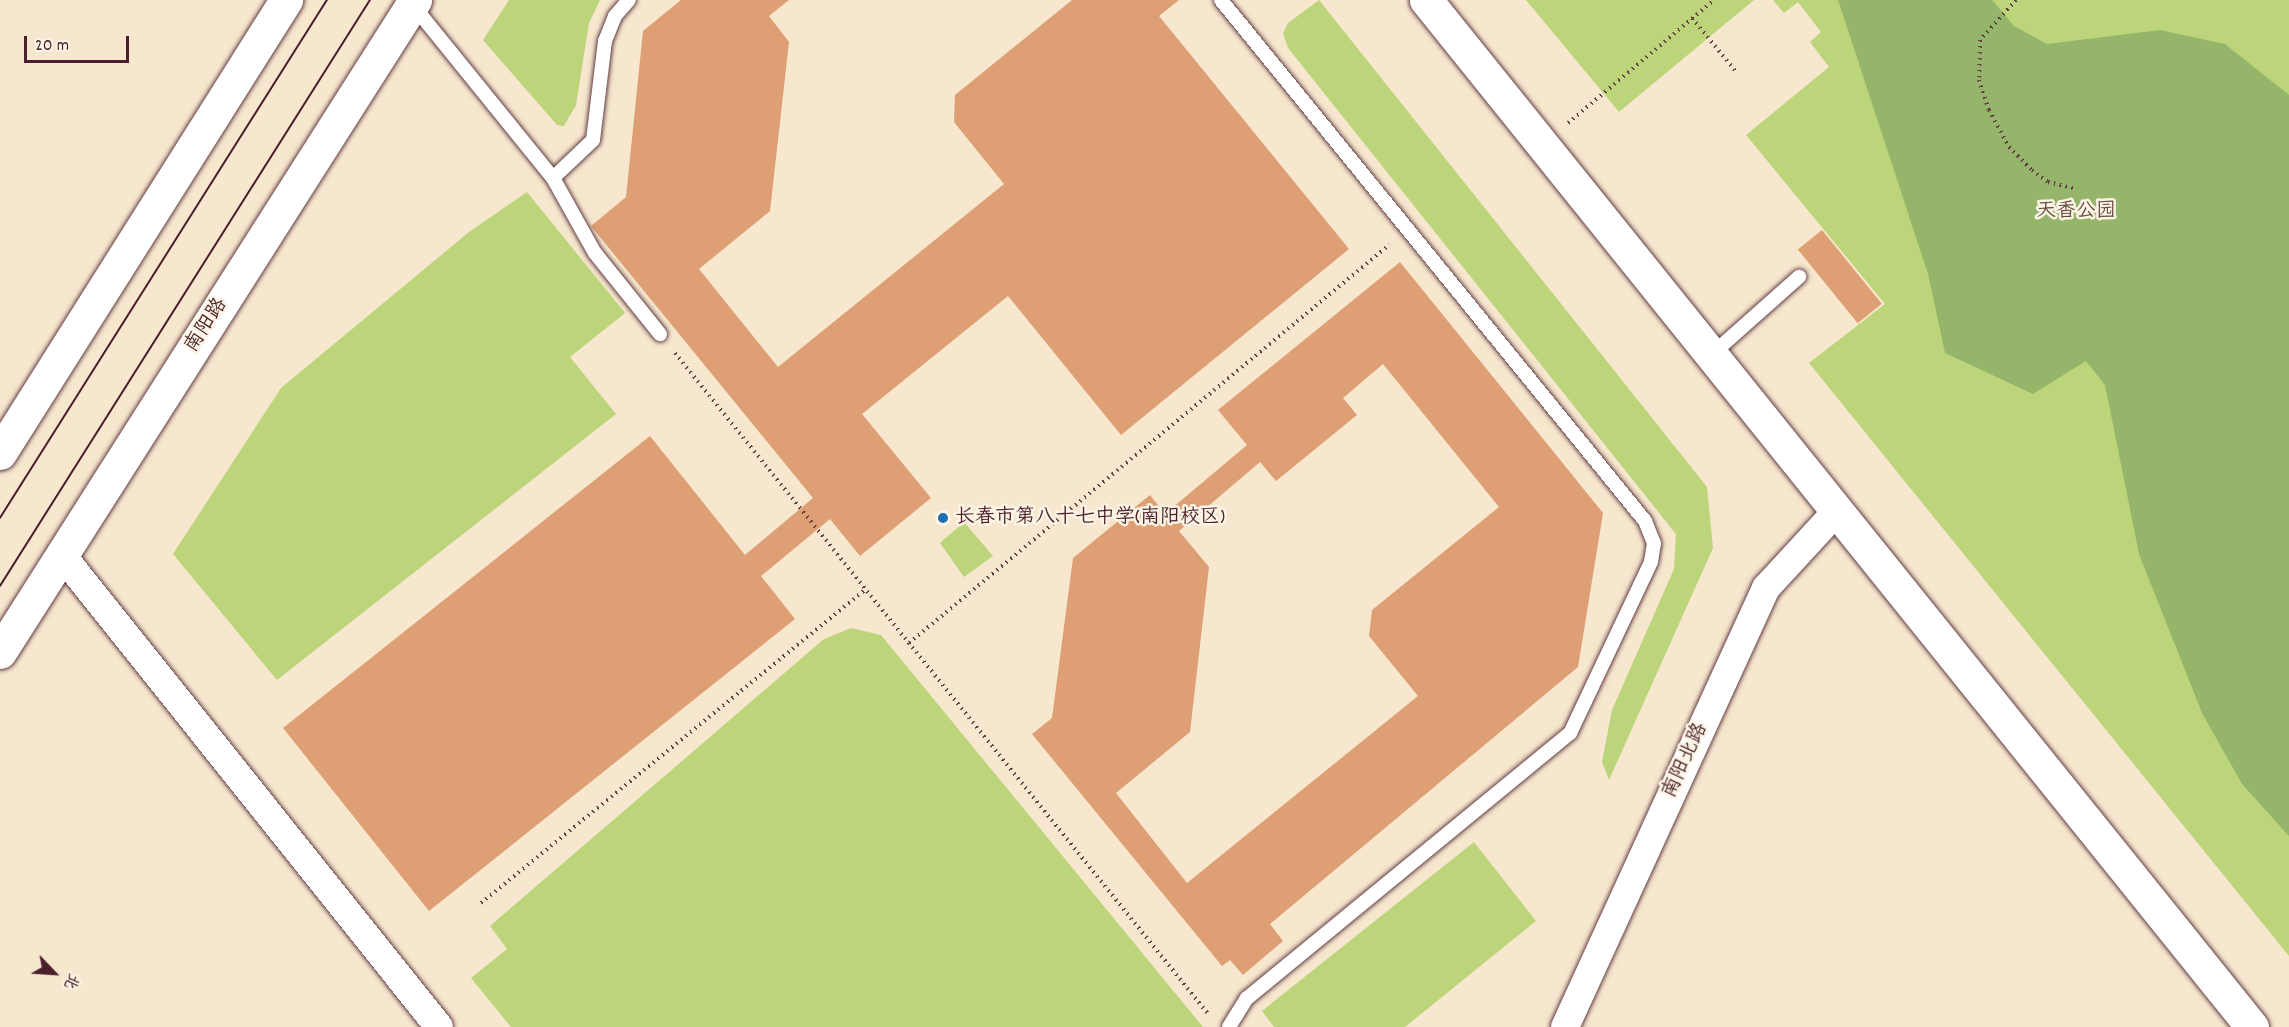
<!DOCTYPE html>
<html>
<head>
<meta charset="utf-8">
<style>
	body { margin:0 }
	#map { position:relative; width:2289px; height:1027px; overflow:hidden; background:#f6e7ce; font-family:Dekko,"LXGW WenKai TC",sans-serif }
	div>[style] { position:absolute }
	.green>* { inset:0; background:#bcd57a }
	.forest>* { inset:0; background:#95b66a }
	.building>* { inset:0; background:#dd9f73; transform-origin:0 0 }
	.path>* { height:4px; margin-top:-2px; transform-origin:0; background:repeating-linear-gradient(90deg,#643d43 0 1.5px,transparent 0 6px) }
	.roads { filter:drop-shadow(0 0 2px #643d43) drop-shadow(0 0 2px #643d43) }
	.lane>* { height:14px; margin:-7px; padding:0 7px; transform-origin:7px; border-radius:7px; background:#fff }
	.street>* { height:28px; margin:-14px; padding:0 14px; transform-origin:14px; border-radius:14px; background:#fff }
	.secondary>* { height:33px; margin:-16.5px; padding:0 16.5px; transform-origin:16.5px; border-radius:16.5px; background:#fff }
	.tram>* { height:1.5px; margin:-0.75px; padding:0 0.75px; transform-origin:0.75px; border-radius:0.75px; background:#4a1f2b }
	.dots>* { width:16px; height:16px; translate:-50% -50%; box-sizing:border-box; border:3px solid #fcf5e5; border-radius:50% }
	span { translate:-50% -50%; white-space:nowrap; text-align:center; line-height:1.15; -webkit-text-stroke:5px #fcf5e5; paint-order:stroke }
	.park-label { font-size:20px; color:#664c3f }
	.street-label { font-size:20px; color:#4a1f2b }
	.poi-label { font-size:20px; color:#4a1f2b }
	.left { translate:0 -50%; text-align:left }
	.north { position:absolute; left:24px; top:943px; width:60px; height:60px; -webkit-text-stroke:4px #fcf5e5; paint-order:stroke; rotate:115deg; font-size:16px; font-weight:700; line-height:24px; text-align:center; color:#4a1f2b }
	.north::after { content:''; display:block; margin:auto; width:21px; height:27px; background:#4a1f2b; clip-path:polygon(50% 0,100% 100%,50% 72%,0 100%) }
	.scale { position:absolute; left:24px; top:36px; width:105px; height:27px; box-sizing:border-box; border:3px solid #4a1f2b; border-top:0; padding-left:8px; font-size:18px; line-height:21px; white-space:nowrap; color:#4a1f2b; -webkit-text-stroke:4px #fcf5e5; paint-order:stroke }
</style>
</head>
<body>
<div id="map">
	<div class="green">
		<i style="clip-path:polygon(509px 0,600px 0,589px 23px,576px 105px,564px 126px,557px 125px,483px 40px)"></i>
		<i style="clip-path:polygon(1319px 0,1707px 487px,1713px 548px,1609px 780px,1602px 762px,1612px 710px,1674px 569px,1676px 534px,1288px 48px,1283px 33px,1288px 23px)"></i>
		<i style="clip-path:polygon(1526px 0,1754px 0,1619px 112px)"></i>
		<i style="clip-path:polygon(1773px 0,2289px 0,2289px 956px,1809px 363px,1885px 304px,1746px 135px,1829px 67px,1810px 42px,1821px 32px,1798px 2px,1784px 13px)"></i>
		<i style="clip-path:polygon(527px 192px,625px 313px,570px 357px,616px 414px,277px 680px,173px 554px,281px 388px,469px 232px)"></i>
		<i style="clip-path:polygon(964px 522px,993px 556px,964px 577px,940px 543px)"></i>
		<i style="clip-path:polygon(851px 628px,881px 635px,1203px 1027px,511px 1027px,471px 978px,507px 949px,490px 926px,824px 639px)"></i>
		<i style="clip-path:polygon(1474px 842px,1536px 921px,1405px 1027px,1274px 1027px,1262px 1011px)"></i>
	</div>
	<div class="forest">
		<i style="clip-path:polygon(1838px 0,1992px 0,2014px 26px,2047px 44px,2160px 30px,2225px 44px,2289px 95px,2289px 836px,2242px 784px,2202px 713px,2139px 554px,2105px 385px,2086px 361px,2033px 394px,1945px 353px,1928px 274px)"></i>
	</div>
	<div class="building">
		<i style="clip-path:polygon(681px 0,789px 0,769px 16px,789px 42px,770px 211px,699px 269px,778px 367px,1004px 184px,954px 122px,955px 95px,1072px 0,1179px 0,1159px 16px,1349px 249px,1121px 435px,1008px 296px,862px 414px,931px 498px,860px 556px,830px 519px,761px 576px,795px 619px,429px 911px,283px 728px,650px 436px,745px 555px,813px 498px,591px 226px,626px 197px,643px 31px)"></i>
		<i style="left:1822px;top:230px;width:95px;height:31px;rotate:51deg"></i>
		<i style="clip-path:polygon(evenodd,1400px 262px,1603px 513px,1578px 667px,1270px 924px,1283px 941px,1243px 975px,1230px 960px,1222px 966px,1032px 734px,1052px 718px,1073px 558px,1150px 495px,1165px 514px,1247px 445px,1218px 410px,1400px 262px,1383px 364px,1499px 507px,1372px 610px,1369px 636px,1418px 696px,1187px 883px,1116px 793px,1190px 732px,1209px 567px,1179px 531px,1260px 462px,1276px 481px,1357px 415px,1343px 398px,1383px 364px)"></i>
	</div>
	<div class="path">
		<i style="left:2016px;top:0;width:54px;rotate:132deg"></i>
		<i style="left:1980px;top:40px;width:40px;rotate:91.4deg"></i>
		<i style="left:1979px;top:80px;width:32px;rotate:72deg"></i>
		<i style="left:1989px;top:110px;width:42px;rotate:61.6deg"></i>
		<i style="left:2009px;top:147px;width:33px;rotate:45deg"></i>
		<i style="left:2032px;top:170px;width:20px;rotate:37deg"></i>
		<i style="left:2048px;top:182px;width:30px;rotate:14deg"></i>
		<i style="left:1692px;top:18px;width:72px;rotate:50.6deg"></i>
		<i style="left:1568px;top:123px;width:191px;rotate:-40.1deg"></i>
		<i style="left:675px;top:353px;width:851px;rotate:51.11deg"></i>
		<i style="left:909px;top:643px;width:624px;rotate:-39.66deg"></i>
		<i style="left:481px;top:903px;width:497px;rotate:-39.2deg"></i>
	</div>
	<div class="roads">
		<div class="lane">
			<i style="left:1221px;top:0;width:672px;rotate:50.86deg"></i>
			<i style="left:1645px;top:521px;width:24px;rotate:68deg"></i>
			<i style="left:1654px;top:543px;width:19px;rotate:99deg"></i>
			<i style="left:1651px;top:562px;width:189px;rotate:115.3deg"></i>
			<i style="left:1570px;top:733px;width:418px;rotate:140.6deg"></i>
			<i style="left:1247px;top:998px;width:34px;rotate:122deg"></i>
			<i style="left:412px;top:4px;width:224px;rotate:51deg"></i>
			<i style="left:553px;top:178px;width:86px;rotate:60.8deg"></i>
			<i style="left:595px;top:253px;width:104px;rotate:51.3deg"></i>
			<i style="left:553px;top:178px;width:55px;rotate:-43.5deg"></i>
			<i style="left:593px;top:140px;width:100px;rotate:-83.1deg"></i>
			<i style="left:605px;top:41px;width:27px;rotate:-68deg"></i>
			<i style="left:615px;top:16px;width:21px;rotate:-49deg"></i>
			<i style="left:1711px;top:355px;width:118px;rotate:-41.6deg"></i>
		</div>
		<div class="street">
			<i style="left:61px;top:554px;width:605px;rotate:51.37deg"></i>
			<i style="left:1565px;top:1027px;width:483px;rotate:-65.4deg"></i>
			<i style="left:1766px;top:588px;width:102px;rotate:-47.4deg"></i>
		</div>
		<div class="secondary">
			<i style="left:1426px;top:0;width:1318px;rotate:51.19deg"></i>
			<i style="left:0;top:453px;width:536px;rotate:-57.73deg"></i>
			<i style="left:0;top:652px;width:773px;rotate:-57.52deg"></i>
		</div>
	</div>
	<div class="tram">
		<i style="left:0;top:518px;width:613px;rotate:-57.74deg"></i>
		<i style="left:0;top:586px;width:693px;rotate:-57.73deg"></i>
	</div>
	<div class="dots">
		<i style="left:943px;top:518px;background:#1f6fb2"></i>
	</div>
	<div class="park-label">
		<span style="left:2076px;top:212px">天香公园</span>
	</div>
	<div class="street-label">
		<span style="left:207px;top:326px;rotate:-57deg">南阳路</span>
		<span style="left:1686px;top:761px;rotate:-65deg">南阳北路</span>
	</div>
	<div class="poi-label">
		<span class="left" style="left:955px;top:518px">长春市第八十七中学(南阳校区)</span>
	</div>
	<div class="north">北</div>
	<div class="scale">20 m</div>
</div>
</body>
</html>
